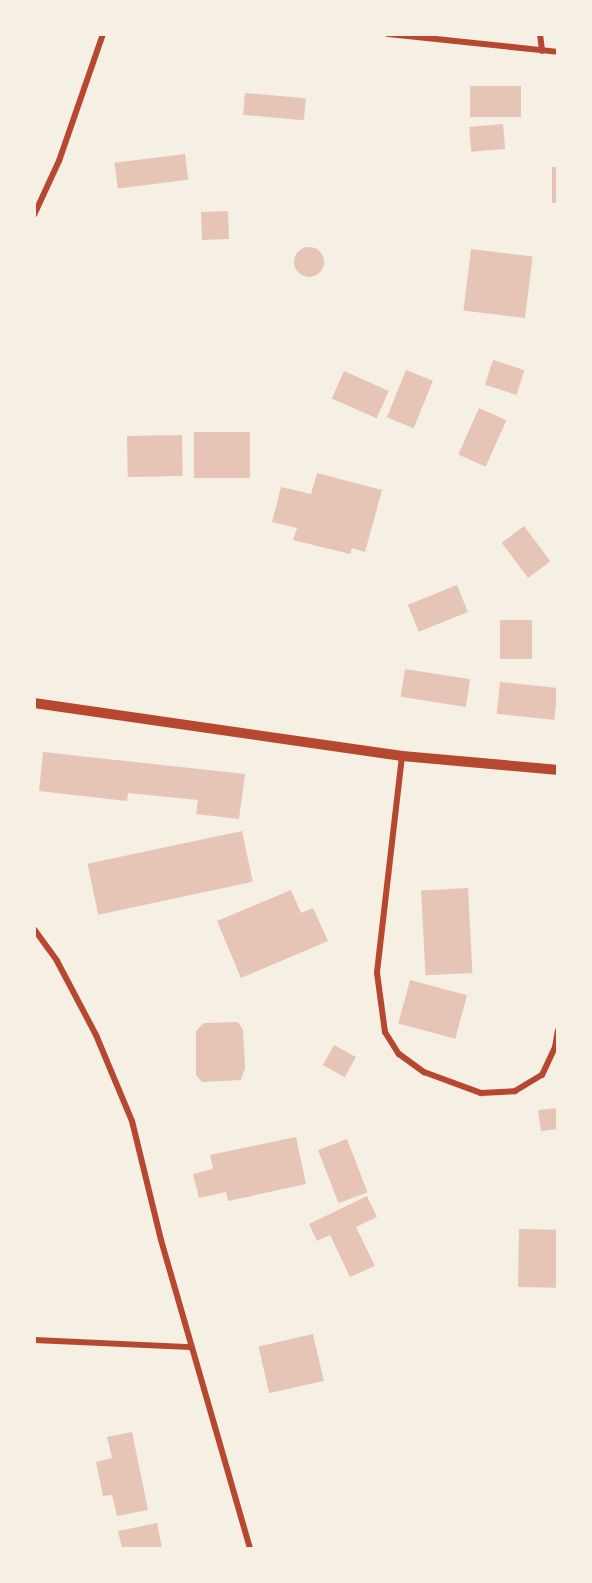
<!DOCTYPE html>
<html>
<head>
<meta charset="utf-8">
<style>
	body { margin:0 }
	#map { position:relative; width:592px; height:1583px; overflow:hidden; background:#f6efe4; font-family:Cabin,sans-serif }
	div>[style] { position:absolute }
	.building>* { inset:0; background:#e6c5b7; transform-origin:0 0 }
	.round { border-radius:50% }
	.minor>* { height:6px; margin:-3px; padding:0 3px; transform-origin:3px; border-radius:3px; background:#b5482f }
	.tertiary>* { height:10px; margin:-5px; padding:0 5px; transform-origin:5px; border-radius:5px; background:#b5482f }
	span { translate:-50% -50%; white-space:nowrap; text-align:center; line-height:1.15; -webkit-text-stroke:6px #f6efe4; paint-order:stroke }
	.frame { position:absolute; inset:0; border:36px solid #f6efe4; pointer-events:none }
</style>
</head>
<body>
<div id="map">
	<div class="building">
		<i style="left:470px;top:86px;width:51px;height:31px"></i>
		<i style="left:245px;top:93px;width:61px;height:22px;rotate:5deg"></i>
		<i style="left:503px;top:124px;width:25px;height:34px;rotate:85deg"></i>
		<i style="left:185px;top:154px;width:26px;height:71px;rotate:83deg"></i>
		<i style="left:552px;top:167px;width:6px;height:36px"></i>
		<i style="left:228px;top:211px;width:28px;height:27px;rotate:88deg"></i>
		<i class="round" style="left:294px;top:247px;width:30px;height:30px"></i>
		<i style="left:471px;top:249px;width:62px;height:62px;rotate:7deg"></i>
		<i style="left:493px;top:360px;width:33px;height:26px;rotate:18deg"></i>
		<i style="left:406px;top:370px;width:29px;height:51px;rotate:22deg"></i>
		<i style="left:344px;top:371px;width:49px;height:30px;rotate:24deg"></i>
		<i style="left:479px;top:408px;width:30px;height:51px;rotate:24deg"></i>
		<i style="left:194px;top:432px;width:56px;height:46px"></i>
		<i style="left:182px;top:435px;width:41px;height:55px;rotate:89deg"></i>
		<i style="clip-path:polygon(317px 473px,382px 490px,365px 552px,352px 548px,350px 554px,293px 540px,297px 528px,272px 522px,281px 487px,311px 494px)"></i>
		<i style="left:524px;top:526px;width:44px;height:28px;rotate:53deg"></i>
		<i style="left:457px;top:585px;width:29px;height:53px;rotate:68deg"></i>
		<i style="left:500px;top:620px;width:32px;height:39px"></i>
		<i style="left:405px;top:669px;width:66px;height:28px;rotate:9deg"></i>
		<i style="left:500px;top:682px;width:58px;height:32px;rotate:6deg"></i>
		<i style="clip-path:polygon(43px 752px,245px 774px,239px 819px,196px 814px,198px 800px,128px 793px,127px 801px,39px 791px)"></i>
		<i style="left:242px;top:831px;width:52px;height:158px;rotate:78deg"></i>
		<i style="left:468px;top:888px;width:85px;height:47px;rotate:87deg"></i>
		<i style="clip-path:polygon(291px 890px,301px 913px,313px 908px,328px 941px,241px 978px,217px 921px)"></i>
		<i style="left:410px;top:980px;width:59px;height:45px;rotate:15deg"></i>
		<i style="clip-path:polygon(238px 1022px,243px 1030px,245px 1068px,241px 1080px,202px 1082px,196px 1075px,196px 1031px,204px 1023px)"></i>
		<i style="left:334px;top:1045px;width:25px;height:23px;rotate:29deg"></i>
		<i style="clip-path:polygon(558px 1108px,558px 1129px,541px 1131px,538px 1110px)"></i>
		<i style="clip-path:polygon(296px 1137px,306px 1184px,228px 1201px,226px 1192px,199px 1198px,193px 1174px,213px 1169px,210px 1155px)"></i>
		<i style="left:347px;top:1139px;width:57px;height:31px;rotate:69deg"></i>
		<i style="clip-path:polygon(367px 1196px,377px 1217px,356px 1227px,375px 1266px,350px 1277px,330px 1235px,317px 1241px,309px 1224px)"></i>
		<i style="left:519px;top:1229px;width:39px;height:58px;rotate:1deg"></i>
		<i style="left:313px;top:1334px;width:48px;height:56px;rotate:77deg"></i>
		<i style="clip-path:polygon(132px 1432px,148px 1510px,117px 1516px,112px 1495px,103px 1496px,96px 1462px,112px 1458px,107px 1437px)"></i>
		<i style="clip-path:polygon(157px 1523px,162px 1548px,122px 1548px,118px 1531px)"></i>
	</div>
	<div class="minor">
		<i style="left:388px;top:34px;width:171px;rotate:6deg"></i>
		<i style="left:540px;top:34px;width:17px;rotate:83deg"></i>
		<i style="left:34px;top:215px;width:60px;rotate:-65.2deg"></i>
		<i style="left:59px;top:161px;width:134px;rotate:-70.9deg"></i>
		<i style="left:402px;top:756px;width:218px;rotate:96.6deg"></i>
		<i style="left:377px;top:973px;width:60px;rotate:82.3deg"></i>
		<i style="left:385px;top:1032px;width:26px;rotate:58deg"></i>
		<i style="left:399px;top:1054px;width:31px;rotate:36deg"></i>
		<i style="left:424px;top:1072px;width:61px;rotate:20.2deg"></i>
		<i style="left:481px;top:1093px;width:34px;rotate:-3deg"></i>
		<i style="left:515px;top:1091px;width:31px;rotate:-31deg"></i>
		<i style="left:542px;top:1075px;width:31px;rotate:-65deg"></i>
		<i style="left:555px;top:1047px;width:17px;rotate:-80deg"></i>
		<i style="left:34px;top:929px;width:39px;rotate:54deg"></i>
		<i style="left:57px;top:961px;width:84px;rotate:62.2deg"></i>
		<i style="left:96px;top:1035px;width:93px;rotate:67.3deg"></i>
		<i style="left:132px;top:1121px;width:122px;rotate:76.3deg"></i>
		<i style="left:161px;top:1240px;width:321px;rotate:73.9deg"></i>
		<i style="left:34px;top:1340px;width:157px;rotate:2.6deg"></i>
	</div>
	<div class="tertiary">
		<i style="left:34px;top:703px;width:372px;rotate:8.2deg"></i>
		<i style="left:402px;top:756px;width:157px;rotate:5.1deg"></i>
	</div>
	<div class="frame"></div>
</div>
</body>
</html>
